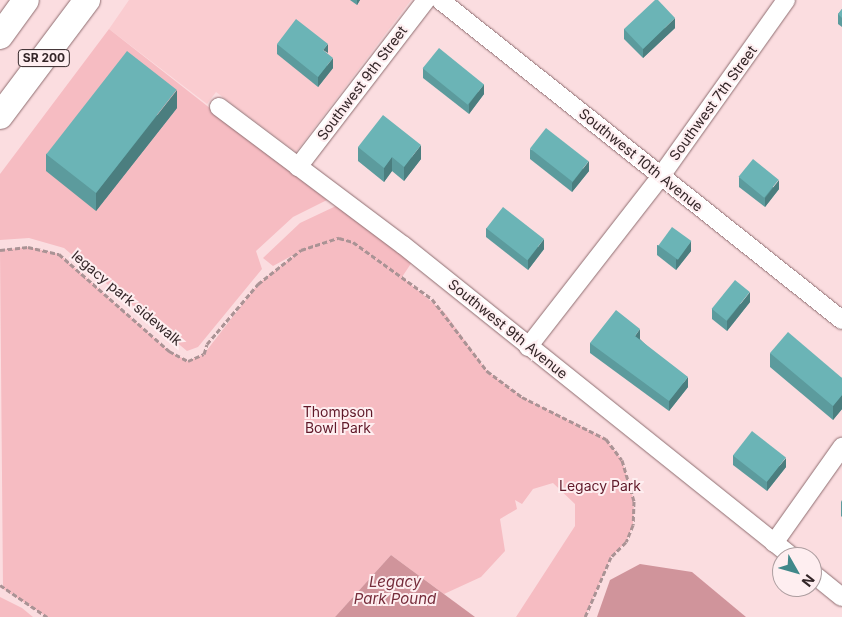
<!DOCTYPE html>
<html>
<head>
<meta charset="utf-8">
<style>
	body { margin:0 }
	#map { position:relative; width:842px; height:617px; overflow:hidden; background:#fbdde0; font-family:Inter,sans-serif }
	div>[style] { position:absolute }
	.built>* { inset:0; background:#faccd0 }
	.green>* { inset:0; background:#f6bcc2 }
	.water>* { inset:0; background:#d0949b }
	.path>* { height:3px; margin-top:-1.5px; transform-origin:0; background:repeating-linear-gradient(90deg,#aa9395 0 5px,transparent 0 7.5px) }
	.roads { filter:drop-shadow(0 0 1px #8e6d70) drop-shadow(0 0 1px #8e6d70) }
	.street>* { height:18px; margin:-9px; padding:0 9px; transform-origin:9px; border-radius:9px; background:#fff }
	.primary>* { height:26px; margin:-13px; padding:0 13px; transform-origin:13px; border-radius:13px; background:#fff }
	.wall>* { inset:0; background:#5c9b9d }
	.shaded-wall>* { inset:0; background:#4b7e7f }
	.building>* { inset:0; background:#6bb4b6; transform-origin:0 0 }
	span { translate:-50% -50%; white-space:nowrap; text-align:center; line-height:1.15; -webkit-text-stroke:4px #feeef0; paint-order:stroke }
	.shield-label span { padding:1px 4px; background:#feeef0; border:1px solid; border-radius:4px; -webkit-text-stroke-width:0 }
	.shield-label { font-size:12px; color:#332527; font-weight:700 }
	.street-label { font-size:14px; color:#332527 }
	.park-label { font-size:14px; color:#601929 }
	.water-label { font-size:15px; color:#762d3b; font-style:italic }
	.north { position:absolute; left:772px; top:547px; width:50px; height:50px; box-sizing:border-box; background:#feeef0; border:1px solid #ad9ea0; border-radius:50%; rotate:128deg; font-size:14px; font-weight:700; line-height:20px; text-align:center; color:#332527 }
	.north::after { content:''; display:block; margin:auto; width:18px; height:22px; background:#40888a; clip-path:polygon(50% 0,100% 100%,50% 72%,0 100%) }
</style>
</head>
<body>
<div id="map">
	<div class="built">
		<i style="clip-path:polygon(129px 0,411px 0,296px 152px,216px 92px,207px 104px,109px 29px)"></i>
	</div>
	<div class="green">
		<i style="clip-path:polygon(109px 29px,327px 200px,293px 217px,256px 251px,262px 269px,198px 347px,187px 351px,64px 248px,29px 238px,0 240px,0 174px)"></i>
		<i style="clip-path:polygon(336px 206px,412px 262px,402px 277px,445px 313px,487px 371px,522px 397px,606px 439px,622px 460px,634px 501px,633px 525px,626px 542px,611px 557px,585px 617px,516px 617px,575px 526px,575px 504px,553px 483px,533px 489px,522px 504px,515px 500px,517px 509px,500px 519px,505px 551px,481px 577px,444px 594px,391px 555px,335px 617px,47px 617px,3px 589px,0 250px,28px 247px,59px 254px,169px 351px,188px 361px,204px 354px,258px 284px,297px 253px,273px 266px,263px 258px,300px 223px)"></i>
		<i style="clip-path:polygon(0 597px,22px 608px,33px 617px,0 617px)"></i>
	</div>
	<div class="water">
		<i style="clip-path:polygon(391px 555px,475px 617px,335px 617px)"></i>
		<i style="clip-path:polygon(640px 564px,692px 572px,746px 617px,597px 617px,610px 580px)"></i>
	</div>
	<div class="path">
		<i style="left:0;top:250px;width:28px;rotate:-6deg"></i>
		<i style="left:28px;top:247px;width:32px;rotate:13deg"></i>
		<i style="left:59px;top:254px;width:147px;rotate:41.4deg"></i>
		<i style="left:169px;top:351px;width:21px;rotate:28deg"></i>
		<i style="left:188px;top:361px;width:17px;rotate:-24deg"></i>
		<i style="left:204px;top:354px;width:10px;rotate:-73deg"></i>
		<i style="left:207px;top:344px;width:79px;rotate:-49.6deg"></i>
		<i style="left:258px;top:284px;width:55px;rotate:-38.3deg"></i>
		<i style="left:301px;top:250px;width:40px;rotate:-18deg"></i>
		<i style="left:339px;top:238px;width:15px;rotate:16deg"></i>
		<i style="left:353px;top:242px;width:97px;rotate:35.8deg"></i>
		<i style="left:432px;top:299px;width:91px;rotate:52.6deg"></i>
		<i style="left:487px;top:371px;width:44px;rotate:36.6deg"></i>
		<i style="left:522px;top:397px;width:94px;rotate:26.6deg"></i>
		<i style="left:606px;top:439px;width:26px;rotate:53deg"></i>
		<i style="left:622px;top:460px;width:43px;rotate:73.7deg"></i>
		<i style="left:634px;top:501px;width:24px;rotate:92deg"></i>
		<i style="left:633px;top:525px;width:18px;rotate:112deg"></i>
		<i style="left:626px;top:542px;width:21px;rotate:135deg"></i>
		<i style="left:611px;top:557px;width:65px;rotate:113.4deg"></i>
		<i style="left:0;top:585px;width:57px;rotate:34.2deg"></i>
	</div>
	<div class="roads">
		<div class="street">
			<i style="left:440px;top:0;width:514px;rotate:38.52deg"></i>
			<i style="left:219px;top:107px;width:230px;rotate:36.9deg"></i>
			<i style="left:403px;top:245px;width:499px;rotate:38.7deg"></i>
			<i style="left:298px;top:167px;width:210px;rotate:-52.5deg"></i>
			<i style="left:528px;top:347px;width:217px;rotate:-52.1deg"></i>
			<i style="left:661px;top:176px;width:216px;rotate:-54.6deg"></i>
			<i style="left:774px;top:543px;width:118px;rotate:-54.7deg"></i>
			<i style="left:812px;top:573px;width:38px;rotate:39deg"></i>
		</div>
		<div class="primary">
			<i style="left:0;top:36px;width:44px;rotate:-54.2deg"></i>
			<i style="left:0;top:116px;width:145px;rotate:-53.1deg"></i>
		</div>
	</div>
	<div class="wall">
		<i style="clip-path:polygon(350px 0,360px 0,357px 5px)"></i>
		<i style="clip-path:polygon(842px 9px,842px 27px,838px 24px,838px 14px)"></i>
		<i style="clip-path:polygon(675px 28px,643px 58px,624px 39px,624px 29px)"></i>
		<i style="clip-path:polygon(277px 44px,333px 68px,318px 87px,277px 54px)"></i>
		<i style="clip-path:polygon(423px 68px,484px 94px,469px 114px,423px 78px)"></i>
		<i style="clip-path:polygon(177px 108px,96px 211px,46px 171px,46px 154px)"></i>
		<i style="clip-path:polygon(358px 147px,421px 159px,404px 181px,392px 171px,384px 182px,358px 161px)"></i>
		<i style="clip-path:polygon(530px 149px,589px 171px,572px 192px,530px 159px)"></i>
		<i style="clip-path:polygon(739px 177px,779px 189px,765px 207px,739px 187px)"></i>
		<i style="clip-path:polygon(486px 228px,544px 249px,528px 270px,486px 237px)"></i>
		<i style="clip-path:polygon(657px 245px,691px 251px,676px 270px,657px 255px)"></i>
		<i style="clip-path:polygon(750px 302px,727px 331px,712px 319px,712px 309px)"></i>
		<i style="clip-path:polygon(640px 339px,688px 387px,669px 411px,590px 353px,590px 343px)"></i>
		<i style="clip-path:polygon(770px 353px,842px 378px,842px 409px,833px 420px,770px 367px)"></i>
		<i style="clip-path:polygon(733px 455px,786px 467px,767px 491px,733px 465px)"></i>
		<i style="clip-path:polygon(842px 500px,842px 517px,841px 516px,841px 502px)"></i>
	</div>
	<div class="shaded-wall">
		<i style="clip-path:polygon(357px 0,360px 0,357px 5px)"></i>
		<i style="clip-path:polygon(675px 18px,675px 28px,643px 58px,643px 49px)"></i>
		<i style="clip-path:polygon(328px 44px,328px 53px,323px 50px)"></i>
		<i style="clip-path:polygon(333px 58px,333px 68px,318px 87px,318px 77px)"></i>
		<i style="clip-path:polygon(484px 84px,484px 94px,469px 114px,469px 104px)"></i>
		<i style="clip-path:polygon(177px 90px,177px 108px,96px 211px,96px 193px)"></i>
		<i style="clip-path:polygon(421px 145px,421px 159px,404px 181px,404px 167px)"></i>
		<i style="clip-path:polygon(392px 157px,392px 171px,384px 182px,384px 168px)"></i>
		<i style="clip-path:polygon(589px 161px,589px 171px,572px 192px,572px 183px)"></i>
		<i style="clip-path:polygon(779px 180px,779px 189px,765px 207px,765px 198px)"></i>
		<i style="clip-path:polygon(544px 239px,544px 249px,528px 270px,528px 260px)"></i>
		<i style="clip-path:polygon(691px 241px,691px 251px,676px 270px,676px 260px)"></i>
		<i style="clip-path:polygon(750px 292px,750px 302px,727px 331px,727px 321px)"></i>
		<i style="clip-path:polygon(640px 329px,640px 339px,635px 346px,635px 336px)"></i>
		<i style="clip-path:polygon(688px 377px,688px 387px,669px 411px,669px 401px)"></i>
		<i style="clip-path:polygon(842px 395px,842px 409px,833px 420px,833px 406px)"></i>
		<i style="clip-path:polygon(786px 458px,786px 467px,767px 491px,767px 481px)"></i>
	</div>
	<div class="building">
		<i style="clip-path:polygon(655px 0,658px 0,675px 18px,643px 49px,624px 29px)"></i>
		<i style="clip-path:polygon(842px 9px,842px 18px,838px 14px)"></i>
		<i style="clip-path:polygon(296px 19px,328px 44px,323px 50px,333px 58px,318px 77px,277px 44px)"></i>
		<i style="left:439px;top:48px;width:58px;height:26px;rotate:39deg"></i>
		<i style="left:127px;top:51px;width:63px;height:131px;rotate:38deg"></i>
		<i style="clip-path:polygon(383px 115px,421px 145px,404px 167px,392px 157px,384px 168px,358px 147px)"></i>
		<i style="left:546px;top:128px;width:54px;height:26px;rotate:38deg"></i>
		<i style="left:753px;top:159px;width:33px;height:23px;rotate:39deg"></i>
		<i style="left:503px;top:207px;width:52px;height:27px;rotate:38deg"></i>
		<i style="left:672px;top:227px;width:24px;height:23px;rotate:36deg"></i>
		<i style="left:735px;top:280px;width:19px;height:37px;rotate:39deg"></i>
		<i style="clip-path:polygon(616px 310px,640px 329px,635px 336px,688px 377px,669px 401px,590px 343px)"></i>
		<i style="clip-path:polygon(788px 332px,842px 378px,842px 395px,833px 406px,770px 353px)"></i>
		<i style="left:752px;top:431px;width:43px;height:31px;rotate:38deg"></i>
	</div>
	<div class="shield-label">
		<span style="left:44px;top:58px">SR 200</span>
	</div>
	<div class="street-label">
		<span style="left:362px;top:83px;rotate:-53deg">Southwest 9th Street</span>
		<span style="left:713px;top:103px;rotate:-54deg">Southwest 7th Street</span>
		<span style="left:641px;top:160px;rotate:39deg">Southwest 10th Avenue</span>
		<span style="left:127px;top:298px;rotate:40deg">legacy park sidewalk</span>
		<span style="left:508px;top:329px;rotate:39deg">Southwest 9th Avenue</span>
	</div>
	<div class="park-label">
		<span style="left:338px;top:420px">Thompson<br>Bowl Park</span>
		<span style="left:600px;top:486px">Legacy Park</span>
	</div>
	<div class="water-label">
		<span style="left:395px;top:590px">Legacy<br>Park Pound</span>
	</div>
	<div class="north">N</div>
</div>
</body>
</html>
